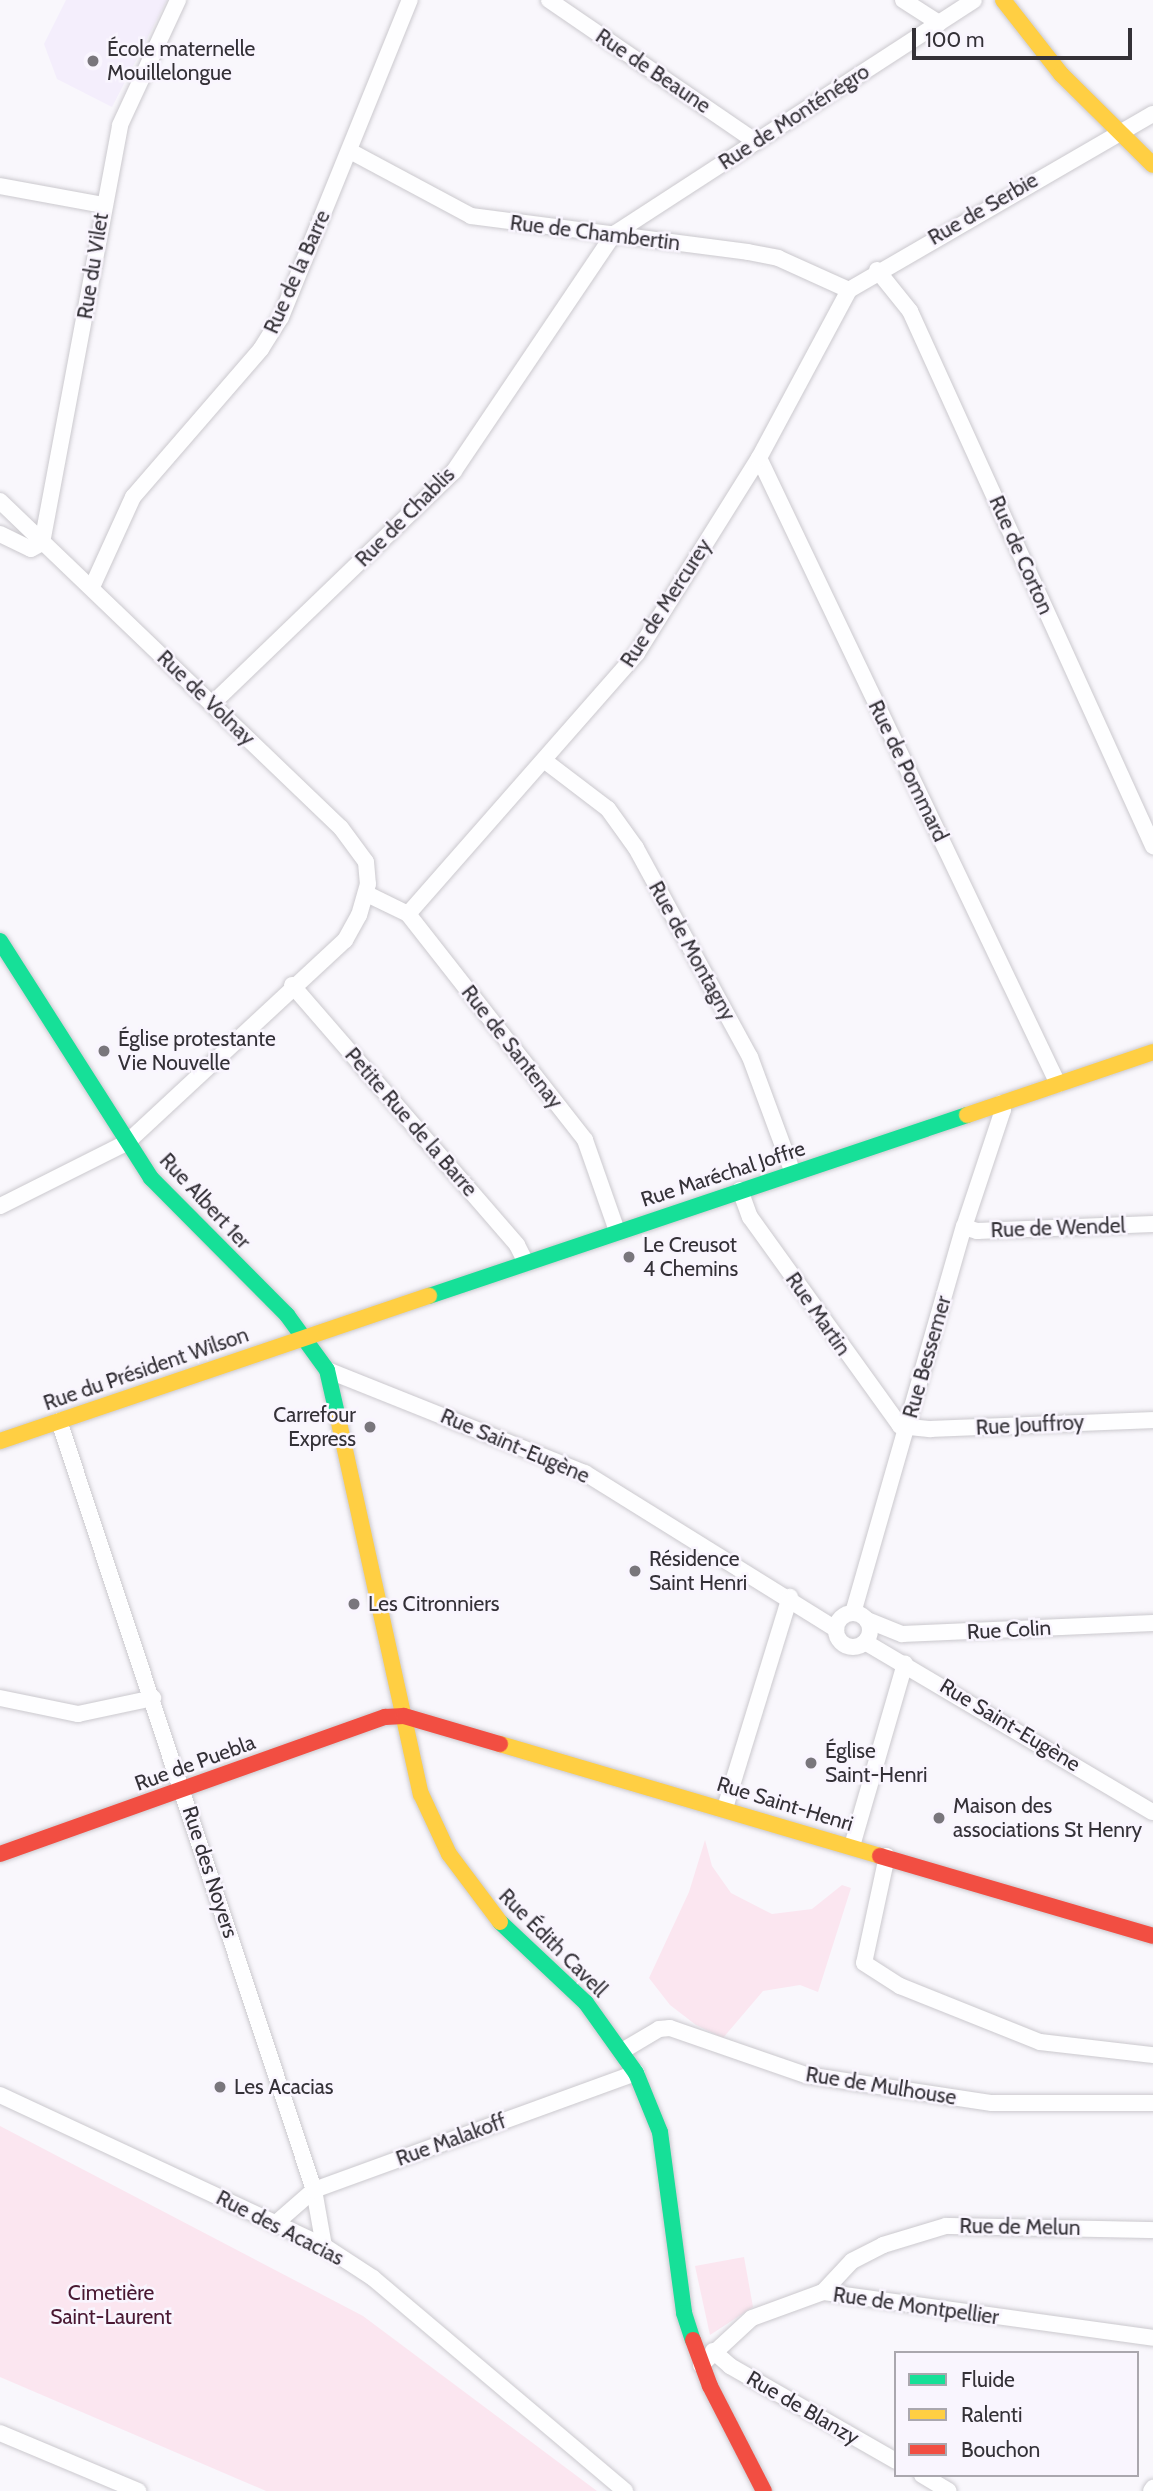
<!DOCTYPE html>
<html>
<head>
<meta charset="utf-8">
<style>
	body { margin:0 }
	#map { position:relative; width:1153px; height:2491px; overflow:hidden; background:#f9f7fc; font-family:Cabin,sans-serif }
	div>[style] { position:absolute }
	.built>* { inset:0; background:#f4eefc }
	.green>* { inset:0; background:#fbe6f0 }
	.roads { filter:drop-shadow(0 0 2px #cbc9ce) drop-shadow(0 0 2px #cbc9ce) }
	.street>* { height:16px; margin:-8px; padding:0 8px; transform-origin:8px; border-radius:8px; background:#fefeff }
	.street>.ring { margin:-8px; padding:0; box-sizing:content-box; background:none; border:16px solid #fefeff; border-radius:50% }
	.fast>* { height:16px; margin:-8px; padding:0 8px; transform-origin:8px; border-radius:8px; background:#16e098 }
	.slow>* { height:16px; margin:-8px; padding:0 8px; transform-origin:8px; border-radius:8px; background:#ffcf43 }
	.jam>* { height:16px; margin:-8px; padding:0 8px; transform-origin:8px; border-radius:8px; background:#f24e42 }
	.dots>* { width:19px; height:19px; translate:-50% -50%; box-sizing:border-box; border:4px solid #f9f5fe; border-radius:50% }
	span { translate:-50% -50%; white-space:nowrap; text-align:center; line-height:1.15; -webkit-text-stroke:5px #f9f5fe; paint-order:stroke }
	.poi-label { font-size:21px; color:#343137 }
	.left { translate:0 -50%; text-align:left }
	.right { translate:-100% -50%; text-align:right }
	.street-label { font-size:21px; color:#343137 }
	.park-label { font-size:21px; color:#491832 }
	.legend { position:absolute; left:894px; top:2351px; width:245px; height:126px; box-sizing:border-box; background:#f9f5fe; border:2px solid #aaa7ae; margin:0; padding:9px 12px; list-style:none; font-size:21px; color:#343137 }
	.legend li { display:flex; align-items:center; gap:14px; height:35px }
	.legend b { width:35px; border:2px solid #aaa7ae }
	.scale { position:absolute; left:912px; top:28px; width:220px; height:32px; box-sizing:border-box; border:4px solid #343137; border-top:0; padding-left:9px; font-size:21px; line-height:24px; white-space:nowrap; color:#343137; -webkit-text-stroke:5px #f9f5fe; paint-order:stroke }
</style>
</head>
<body>
<div id="map">
	<div class="built">
		<i style="clip-path:polygon(66px 0,167px 0,112px 107px,57px 79px,44px 44px)"></i>
	</div>
	<div class="green">
		<i style="clip-path:polygon(705px 1840px,712px 1866px,731px 1893px,772px 1914px,812px 1909px,842px 1885px,851px 1888px,818px 1992px,800px 1985px,763px 1991px,723px 2038px,696px 2025px,670px 2005px,649px 1978px,689px 1892px)"></i>
		<i style="clip-path:polygon(0 2126px,363px 2316px,597px 2491px,266px 2491px,0 2377px)"></i>
		<i style="clip-path:polygon(744px 2257px,753px 2307px,710px 2335px,695px 2266px)"></i>
	</div>
	<div class="roads">
		<div class="street">
			<i style="left:549px;top:0;width:251px;rotate:34.4deg"></i>
			<i style="left:903px;top:0;width:43px;rotate:32.6deg"></i>
			<i style="left:350px;top:151px;width:137px;rotate:28.2deg"></i>
			<i style="left:471px;top:216px;width:279px;rotate:7.4deg"></i>
			<i style="left:748px;top:252px;width:31px;rotate:11deg"></i>
			<i style="left:778px;top:258px;width:78px;rotate:24.3deg"></i>
			<i style="left:0;top:186px;width:106px;rotate:10.4deg"></i>
			<i style="left:877px;top:270px;width:53px;rotate:51.2deg"></i>
			<i style="left:910px;top:311px;width:588px;rotate:65.57deg"></i>
			<i style="left:759px;top:458px;width:694px;rotate:64.47deg"></i>
			<i style="left:0;top:501px;width:472px;rotate:43.8deg"></i>
			<i style="left:341px;top:828px;width:42px;rotate:53.7deg"></i>
			<i style="left:366px;top:862px;width:22px;rotate:85deg"></i>
			<i style="left:368px;top:884px;width:32px;rotate:106deg"></i>
			<i style="left:359px;top:915px;width:29px;rotate:119deg"></i>
			<i style="left:345px;top:940px;width:296px;rotate:137.1deg"></i>
			<i style="left:128px;top:1142px;width:143px;rotate:153.4deg"></i>
			<i style="left:0;top:534px;width:34px;rotate:26deg"></i>
			<i style="left:31px;top:549px;width:13px;rotate:-29deg"></i>
			<i style="left:42px;top:543px;width:425px;rotate:-79.4deg"></i>
			<i style="left:120px;top:125px;width:138px;rotate:-65.1deg"></i>
			<i style="left:92px;top:587px;width:99px;rotate:-65.5deg"></i>
			<i style="left:133px;top:497px;width:196px;rotate:-49.1deg"></i>
			<i style="left:261px;top:349px;width:38px;rotate:-58deg"></i>
			<i style="left:281px;top:317px;width:342px;rotate:-67.9deg"></i>
			<i style="left:212px;top:704px;width:336px;rotate:-43.9deg"></i>
			<i style="left:454px;top:471px;width:286px;rotate:-56deg"></i>
			<i style="left:614px;top:234px;width:429px;rotate:-33deg"></i>
			<i style="left:545px;top:761px;width:79px;rotate:37.3deg"></i>
			<i style="left:608px;top:809px;width:48px;rotate:54.3deg"></i>
			<i style="left:636px;top:848px;width:238px;rotate:61.4deg"></i>
			<i style="left:750px;top:1057px;width:124px;rotate:69.7deg"></i>
			<i style="left:367px;top:894px;width:46px;rotate:26deg"></i>
			<i style="left:408px;top:914px;width:287px;rotate:51.9deg"></i>
			<i style="left:585px;top:1140px;width:96px;rotate:70.6deg"></i>
			<i style="left:408px;top:914px;width:347px;rotate:-48.7deg"></i>
			<i style="left:637px;top:653px;width:230px;rotate:-58deg"></i>
			<i style="left:759px;top:458px;width:191px;rotate:-61.8deg"></i>
			<i style="left:849px;top:290px;width:351px;rotate:-30.1deg"></i>
			<i style="left:292px;top:985px;width:344px;rotate:49.1deg"></i>
			<i style="left:517px;top:1245px;width:20px;rotate:63deg"></i>
			<i style="left:740px;top:1190px;width:29px;rotate:70deg"></i>
			<i style="left:750px;top:1217px;width:257px;rotate:54.3deg"></i>
			<i style="left:900px;top:1426px;width:31px;rotate:6deg"></i>
			<i style="left:931px;top:1429px;width:222px;rotate:-2.3deg"></i>
			<i style="left:964px;top:1227px;width:14px;rotate:17deg"></i>
			<i style="left:977px;top:1231px;width:176px;rotate:-2.3deg"></i>
			<i style="left:327px;top:1370px;width:278px;rotate:21.8deg"></i>
			<i style="left:585px;top:1473px;width:296px;rotate:31.9deg"></i>
			<i style="left:59px;top:1421px;width:810px;rotate:71.65deg"></i>
			<i style="left:314px;top:2190px;width:57px;rotate:79.9deg"></i>
			<i style="left:853px;top:1613px;width:402px;rotate:-74deg"></i>
			<i style="left:964px;top:1227px;width:123px;rotate:-71.6deg"></i>
			<i style="left:1003px;top:1110px;width:7px;rotate:-106deg"></i>
			<i class="ring" style="left:836px;top:1613px;width:18px;height:18px"></i>
			<i style="left:867px;top:1620px;width:38px;rotate:22deg"></i>
			<i style="left:902px;top:1634px;width:251px;rotate:-2.5deg"></i>
			<i style="left:865px;top:1642px;width:334px;rotate:30.6deg"></i>
			<i style="left:0;top:1698px;width:80px;rotate:11.6deg"></i>
			<i style="left:78px;top:1714px;width:77px;rotate:-12deg"></i>
			<i style="left:725px;top:1808px;width:221px;rotate:-72.9deg"></i>
			<i style="left:852px;top:1846px;width:190px;rotate:-73.8deg"></i>
			<i style="left:887px;top:1856px;width:109px;rotate:102.1deg"></i>
			<i style="left:864px;top:1963px;width:43px;rotate:32.6deg"></i>
			<i style="left:900px;top:1986px;width:151px;rotate:21.8deg"></i>
			<i style="left:1040px;top:2042px;width:114px;rotate:6.6deg"></i>
			<i style="left:622px;top:2051px;width:43px;rotate:-30.7deg"></i>
			<i style="left:659px;top:2029px;width:11px;rotate:-5deg"></i>
			<i style="left:670px;top:2028px;width:144px;rotate:19.1deg"></i>
			<i style="left:806px;top:2075px;width:188px;rotate:8.6deg"></i>
			<i style="left:992px;top:2103px;width:161px"></i>
			<i style="left:0;top:2095px;width:357px;rotate:25deg"></i>
			<i style="left:324px;top:2246px;width:59px;rotate:33.1deg"></i>
			<i style="left:373px;top:2278px;width:330px;rotate:40.2deg"></i>
			<i style="left:275px;top:2224px;width:52px;rotate:-41.1deg"></i>
			<i style="left:314px;top:2190px;width:343px;rotate:-20deg"></i>
			<i style="left:823px;top:2292px;width:42px;rotate:-46.9deg"></i>
			<i style="left:852px;top:2261px;width:35px;rotate:-27deg"></i>
			<i style="left:883px;top:2245px;width:66px;rotate:-16.8deg"></i>
			<i style="left:946px;top:2226px;width:207px;rotate:1.1deg"></i>
			<i style="left:713px;top:2351px;width:23px;rotate:41deg"></i>
			<i style="left:730px;top:2366px;width:191px;rotate:29.8deg"></i>
			<i style="left:701px;top:2365px;width:69px;rotate:-42.7deg"></i>
			<i style="left:752px;top:2318px;width:76px;rotate:-20.1deg"></i>
			<i style="left:823px;top:2292px;width:333px;rotate:7.9deg"></i>
			<i style="left:0;top:2433px;width:150px;rotate:22.8deg"></i>
			<i style="left:922px;top:2475px;width:31px;rotate:31deg"></i>
			<i style="left:1151px;top:2491px;width:4px;rotate:-56deg"></i>
		</div>
		<div class="fast">
			<i style="left:0;top:941px;width:281px;rotate:57.5deg"></i>
			<i style="left:151px;top:1178px;width:193px;rotate:45.2deg"></i>
			<i style="left:287px;top:1315px;width:68px;rotate:54deg"></i>
			<i style="left:327px;top:1370px;width:49px;rotate:77.1deg"></i>
			<i style="left:429px;top:1296px;width:568px;rotate:-18.59deg"></i>
			<i style="left:500px;top:1922px;width:118px;rotate:43.3deg"></i>
			<i style="left:586px;top:2003px;width:86px;rotate:54.5deg"></i>
			<i style="left:636px;top:2073px;width:64px;rotate:67.9deg"></i>
			<i style="left:660px;top:2132px;width:183px;rotate:82.4deg"></i>
			<i style="left:684px;top:2313px;width:28px;rotate:72deg"></i>
		</div>
		<div class="slow">
			<i style="left:1003px;top:0;width:94px;rotate:51.9deg"></i>
			<i style="left:1061px;top:74px;width:129px;rotate:44.7deg"></i>
			<i style="left:967px;top:1115px;width:196px;rotate:-18.7deg"></i>
			<i style="left:338px;top:1418px;width:385px;rotate:77.6deg"></i>
			<i style="left:421px;top:1794px;width:66px;rotate:65deg"></i>
			<i style="left:449px;top:1854px;width:85px;rotate:53.1deg"></i>
			<i style="left:0;top:1441px;width:453px;rotate:-18.7deg"></i>
			<i style="left:500px;top:1744px;width:396px;rotate:16.4deg"></i>
		</div>
		<div class="jam">
			<i style="left:0;top:1854px;width:409px;rotate:-19.6deg"></i>
			<i style="left:385px;top:1717px;width:19px;rotate:-3deg"></i>
			<i style="left:404px;top:1716px;width:100px;rotate:16.3deg"></i>
			<i style="left:880px;top:1856px;width:284px;rotate:16.3deg"></i>
			<i style="left:693px;top:2340px;width:49px;rotate:69.7deg"></i>
			<i style="left:710px;top:2386px;width:118px;rotate:62.8deg"></i>
		</div>
	</div>
	<div class="dots">
		<i style="left:93px;top:61px;background:#79767c"></i>
		<i style="left:104px;top:1051px;background:#79767c"></i>
		<i style="left:629px;top:1257px;background:#79767c"></i>
		<i style="left:370px;top:1427px;background:#79767c"></i>
		<i style="left:635px;top:1571px;background:#79767c"></i>
		<i style="left:354px;top:1604px;background:#79767c"></i>
		<i style="left:811px;top:1763px;background:#79767c"></i>
		<i style="left:939px;top:1818px;background:#79767c"></i>
		<i style="left:220px;top:2087px;background:#79767c"></i>
	</div>
	<div class="poi-label">
		<span class="left" style="left:107px;top:61px">École maternelle<br>Mouillelongue</span>
		<span class="left" style="left:118px;top:1051px">Église protestante<br>Vie Nouvelle</span>
		<span class="left" style="left:643px;top:1257px">Le Creusot<br>4 Chemins</span>
		<span class="right" style="left:356px;top:1427px">Carrefour<br>Express</span>
		<span class="left" style="left:649px;top:1571px">Résidence<br>Saint Henri</span>
		<span class="left" style="left:368px;top:1604px">Les Citronniers</span>
		<span class="left" style="left:825px;top:1763px">Église<br>Saint-Henri</span>
		<span class="left" style="left:953px;top:1818px">Maison des<br>associations St Henry</span>
		<span class="left" style="left:234px;top:2087px">Les Acacias</span>
	</div>
	<div class="street-label">
		<span style="left:653px;top:71px;rotate:34deg">Rue de Beaune</span>
		<span style="left:794px;top:117px;rotate:-33deg">Rue de Monténégro</span>
		<span style="left:983px;top:209px;rotate:-30deg">Rue de Serbie</span>
		<span style="left:595px;top:233px;rotate:7deg">Rue de Chambertin</span>
		<span style="left:93px;top:266px;rotate:-81deg">Rue du Vilet</span>
		<span style="left:297px;top:272px;rotate:-66deg">Rue de la Barre</span>
		<span style="left:405px;top:517px;rotate:-45deg">Rue de Chablis</span>
		<span style="left:1021px;top:555px;rotate:66deg">Rue de Corton</span>
		<span style="left:666px;top:603px;rotate:-57deg">Rue de Mercurey</span>
		<span style="left:206px;top:698px;rotate:44deg">Rue de Volnay</span>
		<span style="left:908px;top:771px;rotate:64deg">Rue de Pommard</span>
		<span style="left:692px;top:951px;rotate:61deg">Rue de Montagny</span>
		<span style="left:512px;top:1047px;rotate:52deg">Rue de Santenay</span>
		<span style="left:411px;top:1122px;rotate:49deg">Petite Rue de la Barre</span>
		<span style="left:723px;top:1174px;rotate:-18deg">Rue Maréchal Joffre</span>
		<span style="left:205px;top:1201px;rotate:47deg">Rue Albert 1er</span>
		<span style="left:1058px;top:1228px;rotate:-2deg">Rue de Wendel</span>
		<span style="left:818px;top:1314px;rotate:55deg">Rue Martin</span>
		<span style="left:927px;top:1357px;rotate:-74deg">Rue Bessemer</span>
		<span style="left:146px;top:1369px;rotate:-19deg">Rue du Président Wilson</span>
		<span style="left:1030px;top:1425px;rotate:-3deg">Rue Jouffroy</span>
		<span style="left:515px;top:1446px;rotate:23deg">Rue Saint-Eugène</span>
		<span style="left:1009px;top:1630px;rotate:-3deg">Rue Colin</span>
		<span style="left:1010px;top:1725px;rotate:31deg">Rue Saint-Eugène</span>
		<span style="left:195px;top:1763px;rotate:-20deg">Rue de Puebla</span>
		<span style="left:785px;top:1804px;rotate:17deg">Rue Saint-Henri</span>
		<span style="left:210px;top:1872px;rotate:72deg">Rue des Noyers</span>
		<span style="left:553px;top:1943px;rotate:45deg">Rue Édith Cavell</span>
		<span style="left:881px;top:2086px;rotate:9deg">Rue de Mulhouse</span>
		<span style="left:451px;top:2140px;rotate:-20deg">Rue Malakoff</span>
		<span style="left:1020px;top:2227px;rotate:1deg">Rue de Melun</span>
		<span style="left:280px;top:2228px;rotate:27deg">Rue des Acacias</span>
		<span style="left:916px;top:2306px;rotate:8deg">Rue de Montpellier</span>
		<span style="left:803px;top:2408px;rotate:30deg">Rue de Blanzy</span>
	</div>
	<div class="park-label">
		<span style="left:111px;top:2305px">Cimetière<br>Saint-Laurent</span>
	</div>
	<ul class="legend">
	<li><b style="height:9px;background:#16e098"></b>Fluide</li>
	<li><b style="height:9px;background:#ffcf43"></b>Ralenti</li>
	<li><b style="height:9px;background:#f24e42"></b>Bouchon</li>
	</ul>
	<div class="scale">100 m</div>
</div>
</body>
</html>
